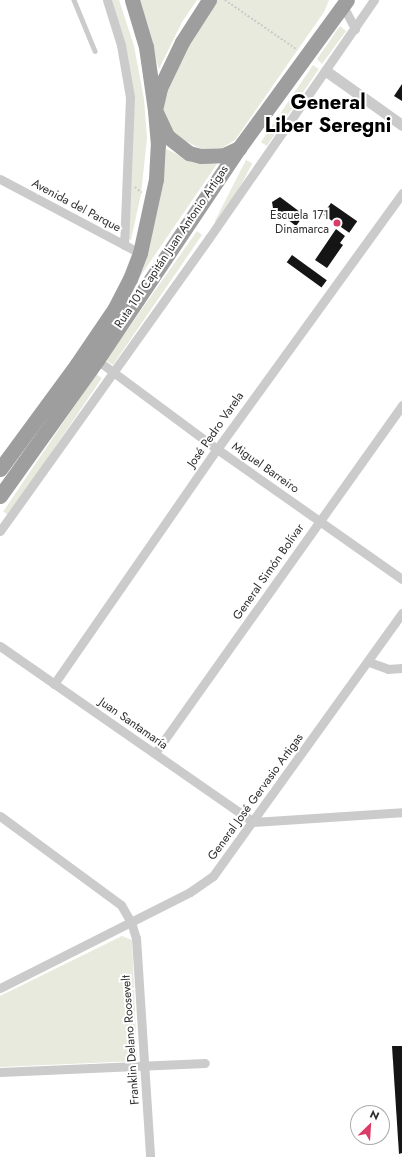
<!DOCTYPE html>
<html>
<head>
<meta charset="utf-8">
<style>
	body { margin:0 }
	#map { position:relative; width:402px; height:1157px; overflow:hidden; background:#fff; font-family:Jost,sans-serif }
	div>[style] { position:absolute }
	.green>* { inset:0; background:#e7eadd; transform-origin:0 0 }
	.building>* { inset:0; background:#151515; transform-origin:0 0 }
	.path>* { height:1.5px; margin-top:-0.75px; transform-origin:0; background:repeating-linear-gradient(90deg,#cbcbcb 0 2px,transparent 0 4px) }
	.service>* { height:4.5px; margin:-2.25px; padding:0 2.25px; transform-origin:2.25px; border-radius:2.25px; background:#cbcbcb }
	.minor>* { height:9px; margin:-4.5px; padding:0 4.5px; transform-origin:4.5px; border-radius:4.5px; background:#cbcbcb }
	.tertiary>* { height:11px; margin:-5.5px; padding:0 5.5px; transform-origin:5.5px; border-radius:5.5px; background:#cbcbcb }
	.trunk>* { height:15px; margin:-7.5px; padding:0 7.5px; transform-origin:7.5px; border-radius:7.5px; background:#9e9e9e }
	.dots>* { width:11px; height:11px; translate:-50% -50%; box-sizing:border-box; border:2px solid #fff; border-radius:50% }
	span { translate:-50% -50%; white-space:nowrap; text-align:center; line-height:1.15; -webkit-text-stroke:4px #fff; paint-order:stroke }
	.street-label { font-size:12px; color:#2e2e2e }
	.poi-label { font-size:12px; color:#2e2e2e }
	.right { translate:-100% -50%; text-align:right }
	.town-label { font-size:20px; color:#000; font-weight:700 }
	.north { position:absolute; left:350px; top:1105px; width:40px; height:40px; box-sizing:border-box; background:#fff; border:1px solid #ababab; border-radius:50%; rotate:25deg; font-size:11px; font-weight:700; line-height:16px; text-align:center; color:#2e2e2e }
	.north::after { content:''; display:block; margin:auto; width:14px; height:18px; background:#d93c66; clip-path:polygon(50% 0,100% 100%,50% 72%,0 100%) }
</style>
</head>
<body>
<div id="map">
	<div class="green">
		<i style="clip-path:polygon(112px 0,119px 0,134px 46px,144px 99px,147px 138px,141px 194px,131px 240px,129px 239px,129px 202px,132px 99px,126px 48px)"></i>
		<i style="clip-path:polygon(138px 0,197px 0,182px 22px,159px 69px)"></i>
		<i style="clip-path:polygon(216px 0,329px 0,324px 12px,235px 140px,222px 148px,202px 149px,183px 140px,170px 129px,164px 117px,164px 101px,180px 57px)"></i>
		<i style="clip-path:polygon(340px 26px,346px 31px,322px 64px,317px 59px)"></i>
		<i style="left:313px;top:65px;width:7px;height:93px;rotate:34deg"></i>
		<i style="clip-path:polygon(164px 148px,187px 159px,217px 164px,135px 284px)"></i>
		<i style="left:246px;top:160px;width:7px;height:69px;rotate:27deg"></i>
		<i style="clip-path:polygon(197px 231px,202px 235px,113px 365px,106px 360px)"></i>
		<i style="left:96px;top:374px;width:7px;height:166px;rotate:34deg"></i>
		<i style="clip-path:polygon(122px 936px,132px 940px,137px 1061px,0 1067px,0 996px)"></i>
	</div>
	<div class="building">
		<i style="clip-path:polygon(402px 84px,402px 101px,394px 96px)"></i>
		<i style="clip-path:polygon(280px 197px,304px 215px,296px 226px,273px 208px,272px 202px)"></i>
		<i style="left:331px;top:203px;width:32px;height:14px;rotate:35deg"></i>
		<i style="clip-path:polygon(336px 229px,345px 236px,340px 243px,343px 245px,327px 268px,315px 260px)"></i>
		<i style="left:292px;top:255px;width:43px;height:9px;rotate:36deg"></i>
		<i style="clip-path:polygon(392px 1046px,402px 1046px,402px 1153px,399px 1154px)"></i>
	</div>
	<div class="path">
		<i style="left:225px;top:0;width:86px;rotate:34.6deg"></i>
		<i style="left:135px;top:187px;width:9px;rotate:41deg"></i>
	</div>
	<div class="service">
		<i style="left:74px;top:0;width:55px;rotate:67.6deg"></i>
	</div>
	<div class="minor">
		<i style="left:107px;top:0;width:47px;rotate:72.7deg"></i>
		<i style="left:121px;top:45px;width:53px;rotate:80.2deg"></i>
		<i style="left:130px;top:97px;width:148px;rotate:92.3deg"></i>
		<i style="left:343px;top:6px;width:26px;rotate:62deg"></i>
		<i style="left:0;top:179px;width:158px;rotate:27.9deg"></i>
		<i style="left:97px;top:360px;width:149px;rotate:36.6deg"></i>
		<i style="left:217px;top:449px;width:226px;rotate:35.1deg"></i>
		<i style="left:0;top:531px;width:360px;rotate:-54.5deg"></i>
		<i style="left:209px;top:238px;width:290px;rotate:-55.3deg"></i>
		<i style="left:0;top:646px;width:308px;rotate:34.8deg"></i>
		<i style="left:253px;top:822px;width:149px;rotate:-3.8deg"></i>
		<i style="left:369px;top:662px;width:20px;rotate:20deg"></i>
		<i style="left:388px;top:669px;width:14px;rotate:-4deg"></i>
		<i style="left:54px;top:684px;width:286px;rotate:-55.3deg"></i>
		<i style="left:217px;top:449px;width:316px;rotate:-54.1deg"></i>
		<i style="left:155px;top:753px;width:427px;rotate:-54.6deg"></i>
		<i style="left:0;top:816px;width:150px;rotate:36.3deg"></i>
		<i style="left:121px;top:905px;width:20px;rotate:60deg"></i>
		<i style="left:131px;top:922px;width:17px;rotate:73deg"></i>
		<i style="left:136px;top:938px;width:219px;rotate:86.3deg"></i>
		<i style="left:0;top:988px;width:213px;rotate:-26.8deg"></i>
		<i style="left:190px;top:892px;width:28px;rotate:-35deg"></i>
		<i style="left:213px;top:876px;width:324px;rotate:-54.3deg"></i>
		<i style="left:0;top:1072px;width:205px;rotate:-2.5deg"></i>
	</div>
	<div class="tertiary">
		<i style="left:326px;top:71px;width:93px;rotate:35.4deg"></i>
	</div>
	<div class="trunk">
		<i style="left:132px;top:0;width:49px;rotate:73.4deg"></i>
		<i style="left:146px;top:47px;width:64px;rotate:81.9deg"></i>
		<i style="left:155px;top:110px;width:29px;rotate:65deg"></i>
		<i style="left:167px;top:136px;width:28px;rotate:38deg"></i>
		<i style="left:189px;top:153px;width:12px;rotate:14deg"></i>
		<i style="left:201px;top:156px;width:23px;rotate:-2deg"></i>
		<i style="left:224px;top:155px;width:17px;rotate:-25deg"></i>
		<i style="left:0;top:469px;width:130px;rotate:-53.7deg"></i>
		<i style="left:77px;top:364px;width:68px;rotate:-55.8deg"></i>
		<i style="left:115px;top:308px;width:33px;rotate:-63deg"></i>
		<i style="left:130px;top:279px;width:28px;rotate:-69deg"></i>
		<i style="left:140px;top:253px;width:76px;rotate:-77.8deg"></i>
		<i style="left:156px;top:179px;width:34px;rotate:-87deg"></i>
		<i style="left:158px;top:145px;width:35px;rotate:-95deg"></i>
		<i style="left:155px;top:110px;width:23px;rotate:-77deg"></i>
		<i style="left:160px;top:88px;width:51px;rotate:-64.4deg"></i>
		<i style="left:182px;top:42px;width:50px;rotate:-57.3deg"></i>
		<i style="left:0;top:496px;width:167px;rotate:-54.5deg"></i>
		<i style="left:97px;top:360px;width:255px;rotate:-56.2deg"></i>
		<i style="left:239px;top:148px;width:183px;rotate:-53.9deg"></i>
	</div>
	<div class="dots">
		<i style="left:337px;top:223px;background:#d93c66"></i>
	</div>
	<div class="street-label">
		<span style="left:76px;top:206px;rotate:28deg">Avenida del Parque</span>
		<span style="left:172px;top:247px;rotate:-56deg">Ruta 101 Capitán Juan Antonio Artigas</span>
		<span style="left:216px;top:430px;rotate:-55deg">José Pedro Varela</span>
		<span style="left:265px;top:468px;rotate:35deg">Miguel Barreiro</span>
		<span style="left:269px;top:572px;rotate:-55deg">General Simón Bolívar</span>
		<span style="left:133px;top:724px;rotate:35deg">Juan Santamaría</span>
		<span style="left:256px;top:797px;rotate:-54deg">General José Gervasio Artigas</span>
		<span style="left:131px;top:1040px;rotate:-94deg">Franklin Delano Roosevelt</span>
	</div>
	<div class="poi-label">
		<span class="right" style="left:329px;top:223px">Escuela 171<br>Dinamarca</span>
	</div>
	<div class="town-label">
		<span style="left:328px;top:114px">General<br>Liber Seregni</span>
	</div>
	<div class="north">N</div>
</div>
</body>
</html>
